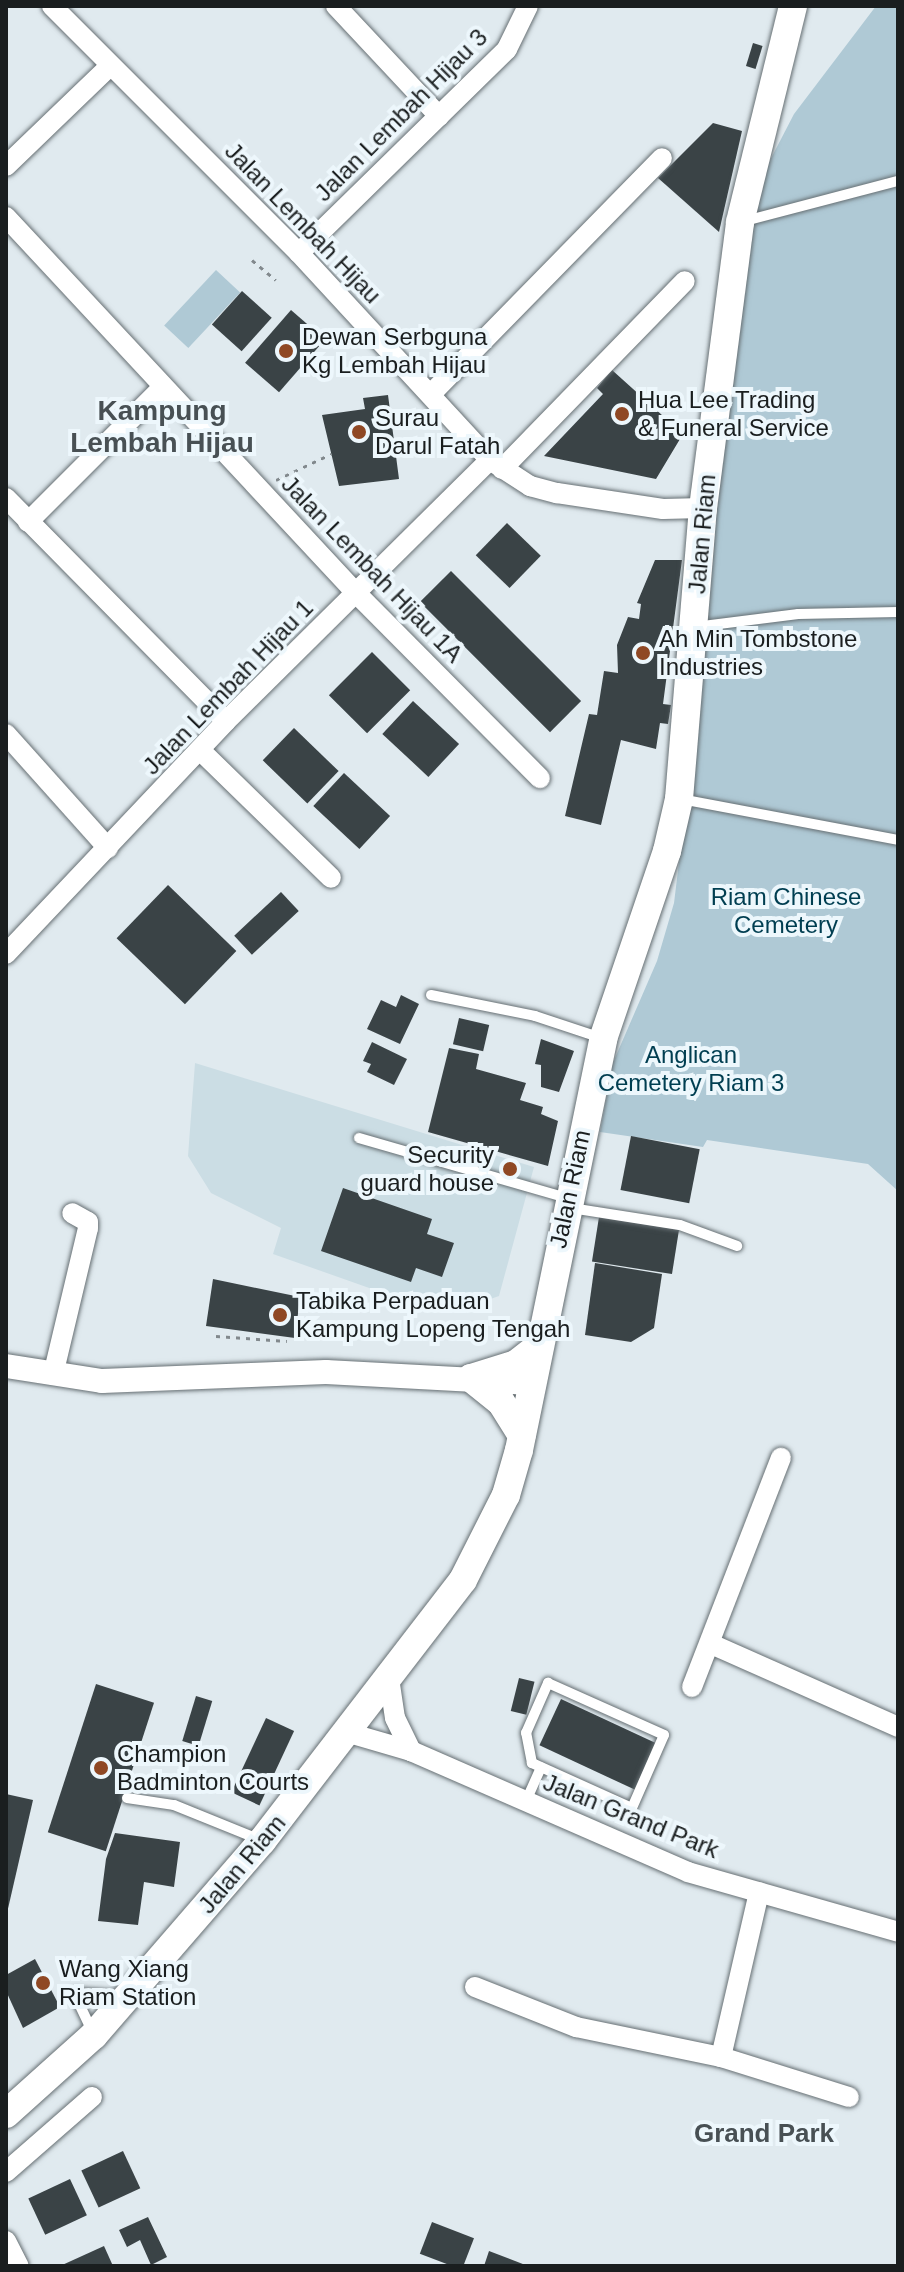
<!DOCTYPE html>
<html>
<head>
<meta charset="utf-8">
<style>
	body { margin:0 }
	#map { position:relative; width:904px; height:2272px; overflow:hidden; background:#e0eaef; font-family:Arial,sans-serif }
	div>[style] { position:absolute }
	.built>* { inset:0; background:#cbdde4 }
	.green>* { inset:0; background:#afc9d5; transform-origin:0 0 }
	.building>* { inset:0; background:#3a4346; transform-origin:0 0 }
	.path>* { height:3px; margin-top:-1.5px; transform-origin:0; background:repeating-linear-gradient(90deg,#82898d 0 4px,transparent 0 10px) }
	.roads { filter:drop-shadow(0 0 2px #666f73) drop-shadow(0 0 2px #666f73) }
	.service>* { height:10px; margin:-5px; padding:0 5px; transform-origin:5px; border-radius:5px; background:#fff }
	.minor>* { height:20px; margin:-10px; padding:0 10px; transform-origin:10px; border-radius:10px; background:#fff }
	.tertiary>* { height:24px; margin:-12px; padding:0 12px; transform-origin:12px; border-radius:12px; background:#fff }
	.secondary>* { height:28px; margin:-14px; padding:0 14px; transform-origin:14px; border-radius:14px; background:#fff }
	.dots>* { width:22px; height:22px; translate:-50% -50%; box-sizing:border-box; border:4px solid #edf7fc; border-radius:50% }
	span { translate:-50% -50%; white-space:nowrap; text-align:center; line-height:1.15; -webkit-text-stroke:8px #edf7fc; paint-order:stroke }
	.street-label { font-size:24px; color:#1a1e1f }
	.poi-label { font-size:24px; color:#1a1e1f }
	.left { translate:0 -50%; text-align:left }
	.right { translate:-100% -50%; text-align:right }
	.park-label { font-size:24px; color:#003e51 }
	.neighbourhood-label { font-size:26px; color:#485054; font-weight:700 }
	.quarter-label { font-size:28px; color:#485054; font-weight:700 }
	.frame { position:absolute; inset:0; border:8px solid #1a1e1f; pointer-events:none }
</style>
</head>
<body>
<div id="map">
	<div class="built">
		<i style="clip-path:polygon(195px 1063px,534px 1167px,499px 1296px,468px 1307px,423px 1307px,273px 1254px,281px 1228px,211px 1193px,188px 1156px)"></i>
	</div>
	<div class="green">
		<i style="clip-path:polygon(876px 6px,898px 6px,898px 1191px,868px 1164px,707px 1140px,703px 1147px,600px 1132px,612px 1065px,657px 961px,674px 903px,707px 635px,719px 480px,750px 231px,766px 168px,794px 114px)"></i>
		<i style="left:216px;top:270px;width:33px;height:76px;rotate:43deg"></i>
	</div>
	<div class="building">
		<i style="left:753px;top:43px;width:10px;height:24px;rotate:17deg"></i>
		<i style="clip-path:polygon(713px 123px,742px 131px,719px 232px,658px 178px)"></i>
		<i style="left:242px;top:291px;width:40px;height:45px;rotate:42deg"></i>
		<i style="left:291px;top:310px;width:45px;height:70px;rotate:41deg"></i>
		<i style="clip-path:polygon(612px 370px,683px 434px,656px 479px,544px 456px,603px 394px,597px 388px)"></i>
		<i style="clip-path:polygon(388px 395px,399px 479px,339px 486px,322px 415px,365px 409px,363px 398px)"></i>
		<i style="left:507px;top:523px;width:47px;height:45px;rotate:44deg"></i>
		<i style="clip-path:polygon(655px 560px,682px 560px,663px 704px,671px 705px,668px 724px,660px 723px,656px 749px,621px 740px,601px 825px,565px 816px,589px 714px,597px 715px,604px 671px,618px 673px,617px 645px,628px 617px,639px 619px,641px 604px,637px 603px)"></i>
		<i style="left:451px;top:571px;width:184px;height:44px;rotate:45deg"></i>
		<i style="left:372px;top:652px;width:54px;height:61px;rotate:45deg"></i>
		<i style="left:413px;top:701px;width:63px;height:45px;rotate:43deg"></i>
		<i style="left:294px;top:728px;width:62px;height:45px;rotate:44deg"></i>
		<i style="left:344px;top:773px;width:63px;height:45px;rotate:43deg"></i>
		<i style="left:168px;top:885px;width:95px;height:74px;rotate:44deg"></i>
		<i style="left:281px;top:892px;width:26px;height:64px;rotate:47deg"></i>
		<i style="clip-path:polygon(401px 995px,419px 1004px,400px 1044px,367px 1029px,381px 1000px,396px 1007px)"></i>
		<i style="left:459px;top:1018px;width:31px;height:27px;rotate:13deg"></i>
		<i style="clip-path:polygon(541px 1039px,574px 1051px,559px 1092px,541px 1087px,541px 1065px,535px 1064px)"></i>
		<i style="clip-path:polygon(372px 1042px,407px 1059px,394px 1085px,367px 1072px,371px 1064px,363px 1061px)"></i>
		<i style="clip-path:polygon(449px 1048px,479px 1054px,476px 1069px,526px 1083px,520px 1100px,543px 1107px,541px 1114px,558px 1121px,548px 1166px,428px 1132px)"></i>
		<i style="left:631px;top:1136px;width:70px;height:55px;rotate:11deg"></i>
		<i style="clip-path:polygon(343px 1188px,432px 1219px,427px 1234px,454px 1243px,442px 1277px,416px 1268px,411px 1282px,321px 1251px)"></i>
		<i style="left:599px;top:1217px;width:81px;height:45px;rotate:9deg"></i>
		<i style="clip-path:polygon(595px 1263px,662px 1274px,654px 1328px,631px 1342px,585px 1335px)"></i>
		<i style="clip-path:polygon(213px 1279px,300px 1297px,295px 1338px,206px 1326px)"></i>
		<i style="left:519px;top:1678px;width:16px;height:34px;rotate:14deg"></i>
		<i style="left:96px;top:1684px;width:61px;height:156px;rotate:18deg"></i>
		<i style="left:196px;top:1696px;width:17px;height:47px;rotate:17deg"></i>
		<i style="left:561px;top:1699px;width:105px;height:51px;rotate:25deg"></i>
		<i style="left:266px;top:1718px;width:31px;height:82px;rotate:25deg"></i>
		<i style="clip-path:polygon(6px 1794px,33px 1800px,7px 1913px,6px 1913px)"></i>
		<i style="clip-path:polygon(115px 1833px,180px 1842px,174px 1887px,144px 1882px,138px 1925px,98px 1921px,106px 1859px)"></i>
		<i style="clip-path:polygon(35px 1959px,60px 2007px,23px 2028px,6px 1991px,6px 1975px)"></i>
		<i style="left:123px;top:2151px;width:41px;height:46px;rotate:65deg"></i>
		<i style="left:70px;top:2179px;width:40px;height:46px;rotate:65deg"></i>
		<i style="clip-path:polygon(148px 2217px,167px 2257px,151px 2265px,140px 2240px,127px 2247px,119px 2230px)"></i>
		<i style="left:432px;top:2222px;width:45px;height:34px;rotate:21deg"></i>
		<i style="clip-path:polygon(104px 2246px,113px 2266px,60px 2266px)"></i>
		<i style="clip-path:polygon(489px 2251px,528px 2266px,484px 2266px)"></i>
	</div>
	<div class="path">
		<i style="left:252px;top:260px;width:31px;rotate:40deg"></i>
		<i style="left:276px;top:480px;width:61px;rotate:-25.3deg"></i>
		<i style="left:216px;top:1336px;width:71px;rotate:4deg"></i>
	</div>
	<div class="roads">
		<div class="service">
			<i style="left:745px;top:221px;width:158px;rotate:-14.7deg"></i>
			<i style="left:695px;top:627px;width:104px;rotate:-7.2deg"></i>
			<i style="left:798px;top:614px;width:100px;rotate:-1.1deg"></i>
			<i style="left:681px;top:799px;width:221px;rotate:10.7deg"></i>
			<i style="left:431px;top:995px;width:106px;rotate:11.4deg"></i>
			<i style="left:535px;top:1016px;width:70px;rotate:18.4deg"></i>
			<i style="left:359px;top:1138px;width:216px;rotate:16.1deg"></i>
			<i style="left:571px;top:1208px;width:110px;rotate:8.9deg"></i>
			<i style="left:680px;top:1225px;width:61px;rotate:20.2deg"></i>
			<i style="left:548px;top:1683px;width:127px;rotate:24.1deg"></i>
			<i style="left:664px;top:1735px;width:80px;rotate:113.7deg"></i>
			<i style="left:632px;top:1808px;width:110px;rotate:-155.8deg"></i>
			<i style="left:532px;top:1763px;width:31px;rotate:-101deg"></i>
			<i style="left:526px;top:1733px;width:55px;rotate:-66.3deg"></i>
			<i style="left:127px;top:1798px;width:48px;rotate:8.5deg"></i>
			<i style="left:174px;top:1805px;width:91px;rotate:22deg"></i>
			<i style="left:526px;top:1801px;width:37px;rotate:-66deg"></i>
			<i style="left:93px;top:2033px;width:44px;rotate:-115.4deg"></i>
			<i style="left:74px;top:1993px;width:47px;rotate:3.7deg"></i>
		</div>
		<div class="minor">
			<i style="left:52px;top:6px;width:349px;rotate:45deg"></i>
			<i style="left:299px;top:253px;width:282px;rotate:47.3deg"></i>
			<i style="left:490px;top:460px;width:48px;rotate:33deg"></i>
			<i style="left:530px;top:486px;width:28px;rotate:15deg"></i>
			<i style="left:557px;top:493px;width:107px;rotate:8.6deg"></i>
			<i style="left:663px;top:509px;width:40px;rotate:-1.4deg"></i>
			<i style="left:336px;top:6px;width:151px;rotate:46.9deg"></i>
			<i style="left:6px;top:166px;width:144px;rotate:-43.9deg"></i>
			<i style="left:6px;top:217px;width:514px;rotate:47.05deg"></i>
			<i style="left:356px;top:593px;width:261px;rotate:45.2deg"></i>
			<i style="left:299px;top:253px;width:291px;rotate:-44.4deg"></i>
			<i style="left:507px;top:49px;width:48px;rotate:-64deg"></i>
			<i style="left:431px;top:394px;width:330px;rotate:-45.6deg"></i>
			<i style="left:502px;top:469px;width:262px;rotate:-45.8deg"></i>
			<i style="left:6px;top:498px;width:313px;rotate:45.4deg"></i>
			<i style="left:28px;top:522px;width:190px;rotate:-45deg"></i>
			<i style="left:6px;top:734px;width:153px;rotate:48.2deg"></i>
			<i style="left:202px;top:752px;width:180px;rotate:44.3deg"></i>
			<i style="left:6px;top:954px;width:320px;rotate:-46.6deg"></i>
			<i style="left:226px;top:721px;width:371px;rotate:-44.7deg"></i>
			<i style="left:53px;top:1375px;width:151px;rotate:-76.6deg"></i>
			<i style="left:88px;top:1228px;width:6px;rotate:-90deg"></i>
			<i style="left:88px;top:1222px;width:18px;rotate:-151deg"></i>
			<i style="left:711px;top:1644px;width:205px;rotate:23.9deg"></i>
			<i style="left:389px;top:1678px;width:40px;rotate:81.5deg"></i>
			<i style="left:395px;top:1718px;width:37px;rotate:64deg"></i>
			<i style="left:692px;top:1687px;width:246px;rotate:-68.8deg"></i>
			<i style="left:349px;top:1733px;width:65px;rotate:16.2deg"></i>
			<i style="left:411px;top:1751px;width:302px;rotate:23.6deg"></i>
			<i style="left:688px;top:1872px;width:218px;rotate:15.9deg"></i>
			<i style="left:475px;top:1987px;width:109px;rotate:21.6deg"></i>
			<i style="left:576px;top:2027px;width:148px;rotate:11.7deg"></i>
			<i style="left:721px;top:2057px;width:134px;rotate:17.4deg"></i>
			<i style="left:721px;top:2057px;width:169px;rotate:-77deg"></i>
			<i style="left:6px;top:2172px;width:114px;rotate:-41.1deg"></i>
			<i style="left:6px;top:2241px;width:28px;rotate:63deg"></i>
		</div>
		<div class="tertiary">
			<i style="left:6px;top:1366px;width:97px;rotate:8.9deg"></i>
			<i style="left:102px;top:1381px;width:224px;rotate:-2.3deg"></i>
			<i style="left:326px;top:1372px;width:205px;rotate:3.1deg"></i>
		</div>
		<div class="secondary">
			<i style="left:471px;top:1378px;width:38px;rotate:39deg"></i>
			<i style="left:501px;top:1402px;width:39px;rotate:58deg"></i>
			<i style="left:471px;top:1378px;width:47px;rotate:-17.3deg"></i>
			<i style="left:516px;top:1364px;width:28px;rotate:-38deg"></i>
			<i style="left:6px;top:2114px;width:118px;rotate:-41.9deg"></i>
			<i style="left:94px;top:2035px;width:257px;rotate:-49.1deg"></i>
			<i style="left:262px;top:1841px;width:329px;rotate:-52.4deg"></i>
			<i style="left:463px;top:1580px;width:95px;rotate:-63.2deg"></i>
			<i style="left:506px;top:1495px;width:47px;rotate:-73.9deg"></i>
			<i style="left:519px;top:1450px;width:419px;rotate:-78.4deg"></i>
			<i style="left:603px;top:1039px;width:199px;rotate:-71.2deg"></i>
			<i style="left:667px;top:851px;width:53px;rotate:-77deg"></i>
			<i style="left:679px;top:799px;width:292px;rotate:-85.3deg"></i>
			<i style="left:703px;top:508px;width:288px;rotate:-82.6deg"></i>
			<i style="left:740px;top:222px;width:222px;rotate:-76.2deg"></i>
		</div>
	</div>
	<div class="dots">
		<i style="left:286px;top:351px;background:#8f4824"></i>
		<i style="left:622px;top:414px;background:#8f4824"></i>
		<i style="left:359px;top:432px;background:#8f4824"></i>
		<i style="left:643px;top:653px;background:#8f4824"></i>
		<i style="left:510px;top:1169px;background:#8f4824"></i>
		<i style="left:280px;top:1315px;background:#8f4824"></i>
		<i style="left:101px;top:1768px;background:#8f4824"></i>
		<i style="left:43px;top:1983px;background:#8f4824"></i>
	</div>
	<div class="street-label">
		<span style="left:401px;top:115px;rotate:-45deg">Jalan Lembah Hijau 3</span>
		<span style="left:303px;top:223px;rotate:46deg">Jalan Lembah Hijau</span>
		<span style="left:702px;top:534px;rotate:-85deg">Jalan Riam</span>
		<span style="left:372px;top:569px;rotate:46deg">Jalan Lembah Hijau 1A</span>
		<span style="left:228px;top:687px;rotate:-46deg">Jalan Lembah Hijau 1</span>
		<span style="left:570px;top:1189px;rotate:-78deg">Jalan Riam</span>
		<span style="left:631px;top:1816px;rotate:22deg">Jalan Grand Park</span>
		<span style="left:242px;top:1864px;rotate:-50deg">Jalan Riam</span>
	</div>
	<div class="poi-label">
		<span class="left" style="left:302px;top:351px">Dewan Serbguna<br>Kg Lembah Hijau</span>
		<span class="left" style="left:638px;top:414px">Hua Lee Trading<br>&amp; Funeral Service</span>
		<span class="left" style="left:375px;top:432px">Surau<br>Darul Fatah</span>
		<span class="left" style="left:659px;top:653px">Ah Min Tombstone<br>Industries</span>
		<span class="right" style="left:494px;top:1169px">Security<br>guard house</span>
		<span class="left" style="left:296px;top:1315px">Tabika Perpaduan<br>Kampung Lopeng Tengah</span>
		<span class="left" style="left:117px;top:1768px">Champion<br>Badminton Courts</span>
		<span class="left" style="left:59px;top:1983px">Wang Xiang<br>Riam Station</span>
	</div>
	<div class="park-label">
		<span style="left:786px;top:911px">Riam Chinese<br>Cemetery</span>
		<span style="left:691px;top:1069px">Anglican<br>Cemetery Riam 3</span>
	</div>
	<div class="neighbourhood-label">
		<span style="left:764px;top:2134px">Grand Park</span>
	</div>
	<div class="quarter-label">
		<span style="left:162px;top:427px">Kampung<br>Lembah Hijau</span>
	</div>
	<div class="frame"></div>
</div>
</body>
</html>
